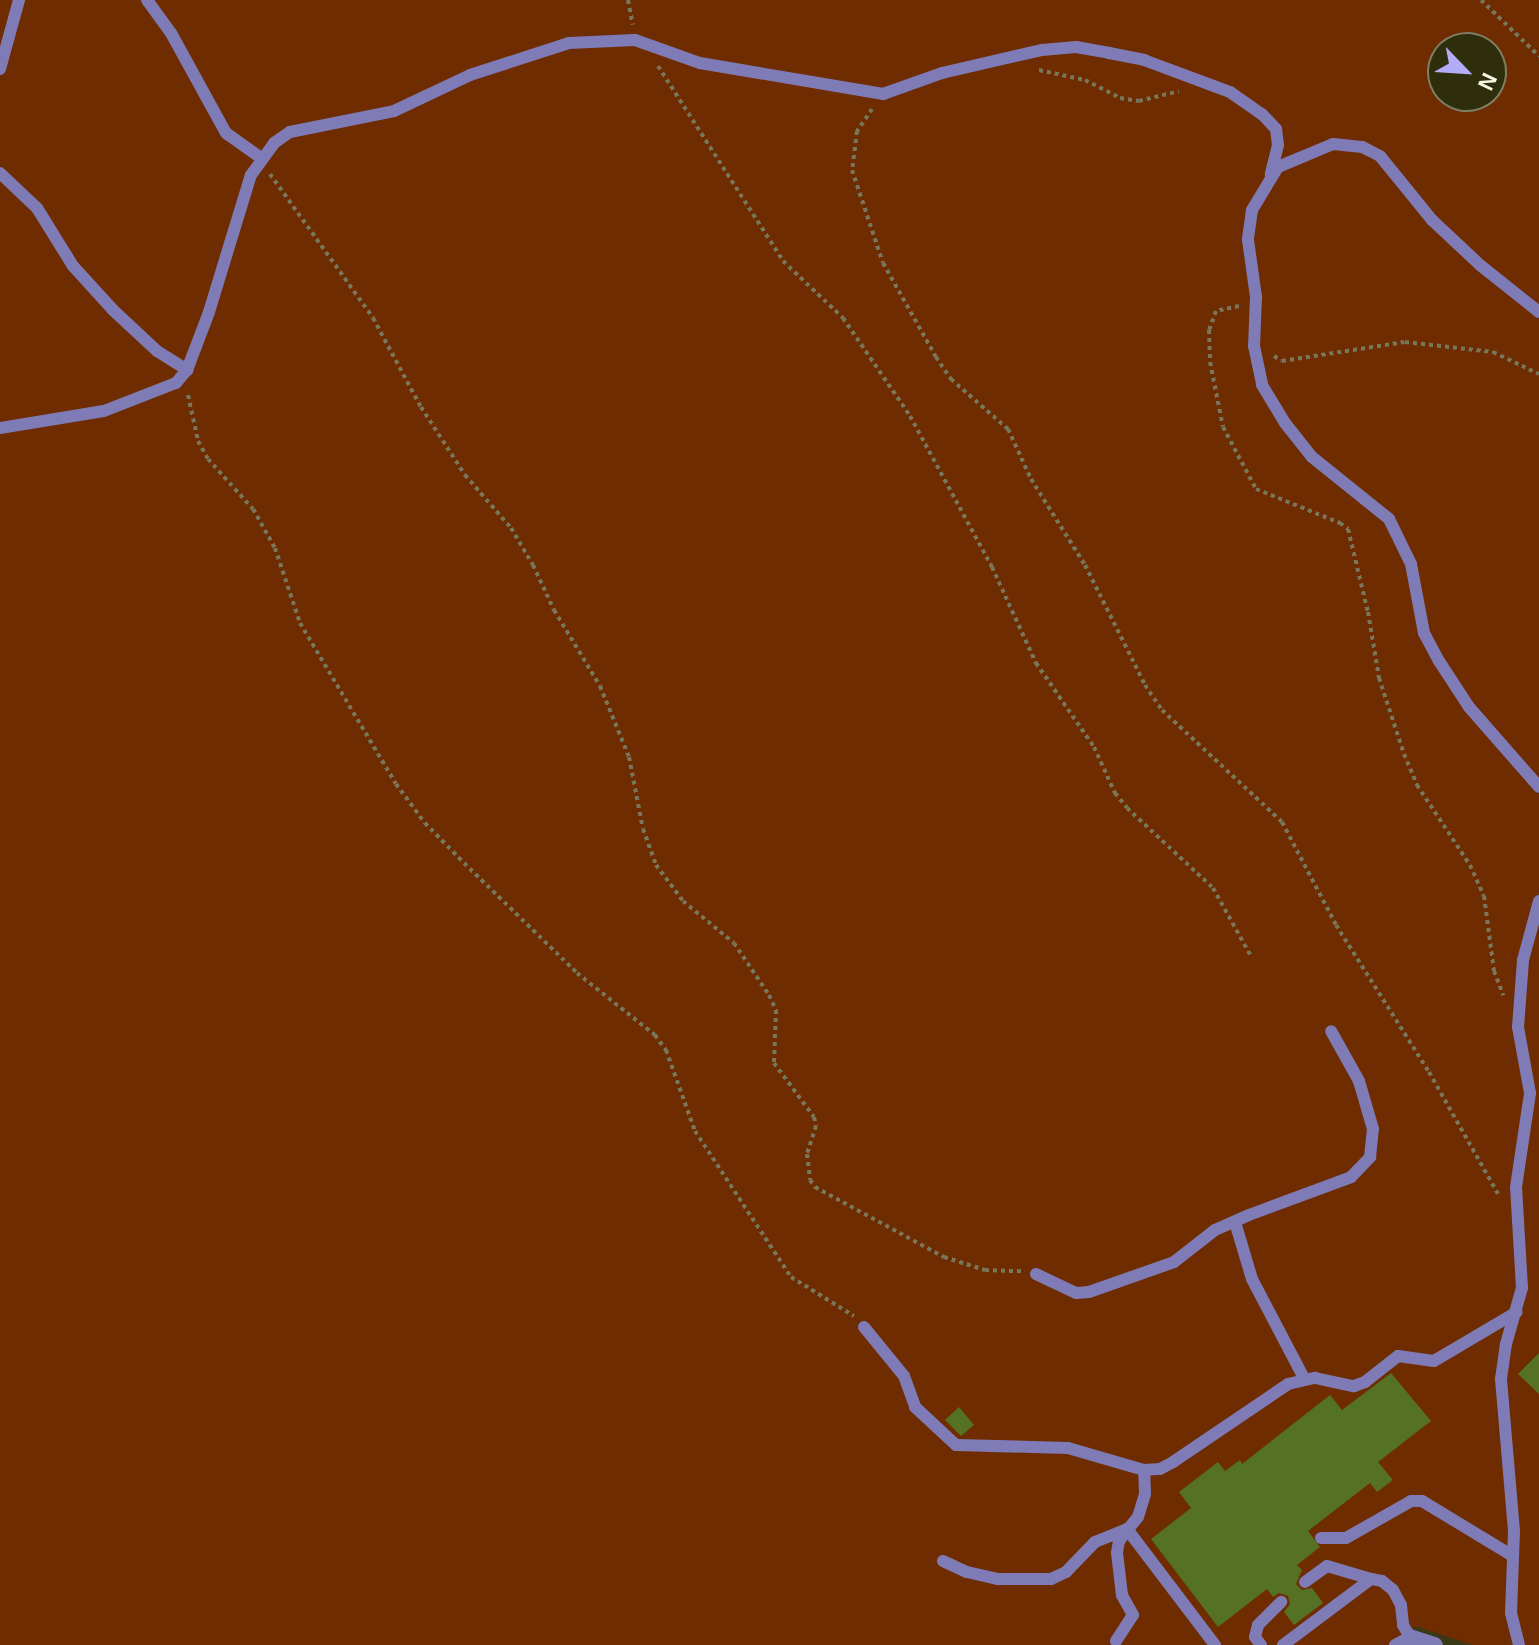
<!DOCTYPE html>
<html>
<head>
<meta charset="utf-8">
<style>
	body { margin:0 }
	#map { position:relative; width:1539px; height:1645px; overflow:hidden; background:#393817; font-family:Arial,sans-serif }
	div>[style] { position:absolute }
	.green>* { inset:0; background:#6e2c00 }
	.building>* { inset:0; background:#557124 }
	.path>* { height:4px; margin-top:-2px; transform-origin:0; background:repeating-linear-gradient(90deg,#78775a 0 4px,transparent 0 8px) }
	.service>* { height:12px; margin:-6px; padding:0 6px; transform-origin:6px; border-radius:6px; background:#7f7bb6 }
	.minor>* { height:16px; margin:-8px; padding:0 8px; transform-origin:8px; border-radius:8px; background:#7f7bb6 }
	span { translate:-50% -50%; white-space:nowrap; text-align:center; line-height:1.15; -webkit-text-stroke:6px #2f2e0c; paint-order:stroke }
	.north { position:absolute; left:1427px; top:32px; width:80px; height:80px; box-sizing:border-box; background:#2f2e0c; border:2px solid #7f7e62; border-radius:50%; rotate:115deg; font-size:22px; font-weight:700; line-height:32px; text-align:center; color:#f6f6e2 }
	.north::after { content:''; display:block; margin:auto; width:28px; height:36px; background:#b3adf9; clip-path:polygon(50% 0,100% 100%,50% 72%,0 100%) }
</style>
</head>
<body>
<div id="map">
	<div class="green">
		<i style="clip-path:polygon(evenodd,0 0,1539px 0,1539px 1645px,1472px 1645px,1415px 1626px,1404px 1645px,0 1645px,0 0,1443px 48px,1491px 48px,1491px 96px,1443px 96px,1443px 48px)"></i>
	</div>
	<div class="building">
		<i style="clip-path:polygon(1539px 1353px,1539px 1394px,1518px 1374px)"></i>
		<i style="clip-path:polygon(1391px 1373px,1431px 1421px,1378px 1462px,1393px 1480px,1377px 1492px,1370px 1483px,1308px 1531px,1320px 1547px,1297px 1565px,1302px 1570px,1296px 1584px,1302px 1590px,1312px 1588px,1323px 1603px,1294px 1625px,1284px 1612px,1290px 1604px,1288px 1596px,1279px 1593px,1273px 1597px,1267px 1589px,1218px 1627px,1151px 1539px,1191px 1508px,1179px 1492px,1218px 1462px,1225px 1471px,1240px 1460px,1242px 1464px,1330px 1395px,1342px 1410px)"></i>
		<i style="clip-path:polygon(959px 1407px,974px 1425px,961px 1436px,945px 1420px)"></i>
	</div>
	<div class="path">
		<i style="left:628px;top:0;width:25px;rotate:79deg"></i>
		<i style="left:1481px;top:0;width:81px;rotate:44deg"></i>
		<i style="left:658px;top:66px;width:232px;rotate:57.3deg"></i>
		<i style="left:783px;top:261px;width:83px;rotate:43.5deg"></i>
		<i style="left:843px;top:318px;width:119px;rotate:55.6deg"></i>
		<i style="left:910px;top:416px;width:172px;rotate:61.5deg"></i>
		<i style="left:992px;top:567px;width:106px;rotate:65.4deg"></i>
		<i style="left:1036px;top:663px;width:102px;rotate:55.4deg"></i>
		<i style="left:1094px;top:747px;width:51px;rotate:65.5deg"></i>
		<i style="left:1115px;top:793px;width:19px;rotate:51deg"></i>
		<i style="left:1127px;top:808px;width:117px;rotate:42.9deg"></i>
		<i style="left:1213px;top:888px;width:80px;rotate:60.9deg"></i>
		<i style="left:1039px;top:70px;width:47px;rotate:12.3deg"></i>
		<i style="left:1085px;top:80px;width:39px;rotate:27deg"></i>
		<i style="left:1120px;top:98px;width:19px;rotate:9deg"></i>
		<i style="left:1139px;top:101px;width:41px;rotate:-14deg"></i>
		<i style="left:872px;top:109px;width:27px;rotate:124deg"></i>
		<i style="left:857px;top:131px;width:39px;rotate:97deg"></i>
		<i style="left:852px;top:170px;width:98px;rotate:71.6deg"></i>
		<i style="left:883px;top:263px;width:108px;rotate:60.6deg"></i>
		<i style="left:936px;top:357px;width:27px;rotate:56deg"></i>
		<i style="left:951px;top:379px;width:76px;rotate:41.3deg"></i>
		<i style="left:1008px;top:429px;width:55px;rotate:65.3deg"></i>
		<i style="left:1031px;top:479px;width:102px;rotate:57.9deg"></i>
		<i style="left:1085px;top:565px;width:134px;rotate:63.4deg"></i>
		<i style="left:1145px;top:685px;width:30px;rotate:56deg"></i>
		<i style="left:1162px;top:710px;width:164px;rotate:43deg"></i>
		<i style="left:1282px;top:822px;width:116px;rotate:62.3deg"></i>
		<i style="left:1336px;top:925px;width:174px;rotate:57.7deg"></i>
		<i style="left:1429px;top:1072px;width:140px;rotate:60.5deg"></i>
		<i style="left:270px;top:174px;width:177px;rotate:54.4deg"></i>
		<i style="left:373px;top:318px;width:101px;rotate:61.7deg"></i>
		<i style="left:421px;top:407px;width:81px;rotate:57.1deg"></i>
		<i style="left:465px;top:475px;width:70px;rotate:49deg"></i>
		<i style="left:511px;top:528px;width:43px;rotate:59.3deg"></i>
		<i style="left:533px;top:565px;width:50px;rotate:65deg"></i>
		<i style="left:554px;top:610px;width:89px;rotate:58.8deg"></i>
		<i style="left:600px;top:686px;width:77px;rotate:67.8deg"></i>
		<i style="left:629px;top:757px;width:73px;rotate:79deg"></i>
		<i style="left:643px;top:829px;width:38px;rotate:70deg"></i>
		<i style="left:656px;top:865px;width:45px;rotate:53.1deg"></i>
		<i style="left:683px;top:901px;width:66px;rotate:39.5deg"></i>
		<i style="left:734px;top:943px;width:63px;rotate:56.1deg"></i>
		<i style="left:769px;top:995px;width:17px;rotate:65deg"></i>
		<i style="left:776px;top:1010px;width:53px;rotate:92.2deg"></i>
		<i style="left:774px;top:1063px;width:67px;rotate:53.5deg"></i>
		<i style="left:814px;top:1117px;width:9px;rotate:77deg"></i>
		<i style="left:816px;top:1126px;width:29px;rotate:108deg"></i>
		<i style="left:807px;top:1154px;width:26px;rotate:83deg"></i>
		<i style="left:810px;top:1180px;width:9px;rotate:54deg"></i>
		<i style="left:815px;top:1187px;width:147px;rotate:28.5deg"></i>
		<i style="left:944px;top:1257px;width:43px;rotate:17.6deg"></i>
		<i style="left:985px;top:1270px;width:37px;rotate:2deg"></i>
		<i style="left:1239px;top:306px;width:24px;rotate:168deg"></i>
		<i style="left:1216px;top:311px;width:20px;rotate:110deg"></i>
		<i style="left:1209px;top:330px;width:32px;rotate:88deg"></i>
		<i style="left:1210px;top:362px;width:66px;rotate:78.7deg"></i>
		<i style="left:1223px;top:427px;width:70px;rotate:62deg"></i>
		<i style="left:1256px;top:489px;width:91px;rotate:22deg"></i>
		<i style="left:1340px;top:523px;width:10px;rotate:37deg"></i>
		<i style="left:1348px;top:529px;width:85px;rotate:76.5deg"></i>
		<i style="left:1368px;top:612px;width:67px;rotate:80.5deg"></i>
		<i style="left:1379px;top:678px;width:80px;rotate:71.8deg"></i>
		<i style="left:1404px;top:754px;width:34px;rotate:67deg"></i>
		<i style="left:1417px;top:785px;width:96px;rotate:56.5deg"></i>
		<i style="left:1470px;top:865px;width:34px;rotate:66deg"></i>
		<i style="left:1484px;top:896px;width:76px;rotate:82.4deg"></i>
		<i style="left:1494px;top:971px;width:26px;rotate:69deg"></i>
		<i style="left:1274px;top:356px;width:9px;rotate:32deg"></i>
		<i style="left:1282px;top:361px;width:124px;rotate:-8.8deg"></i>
		<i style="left:1405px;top:342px;width:89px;rotate:6.5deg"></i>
		<i style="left:1493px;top:352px;width:51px;rotate:25.6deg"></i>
		<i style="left:188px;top:395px;width:47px;rotate:77.7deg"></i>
		<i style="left:198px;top:441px;width:21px;rotate:61deg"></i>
		<i style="left:208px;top:459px;width:67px;rotate:48deg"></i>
		<i style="left:253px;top:509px;width:45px;rotate:60.6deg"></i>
		<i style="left:275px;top:548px;width:79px;rotate:71.6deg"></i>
		<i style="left:300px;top:623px;width:187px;rotate:59.2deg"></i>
		<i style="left:396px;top:784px;width:49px;rotate:53.4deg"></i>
		<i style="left:425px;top:823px;width:56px;rotate:45.7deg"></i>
		<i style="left:464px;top:863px;width:158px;rotate:44.2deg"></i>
		<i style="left:577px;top:973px;width:100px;rotate:38.5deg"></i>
		<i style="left:655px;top:1035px;width:19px;rotate:54deg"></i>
		<i style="left:666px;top:1050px;width:86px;rotate:70.3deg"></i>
		<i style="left:695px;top:1131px;width:175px;rotate:56.7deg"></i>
		<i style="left:791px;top:1277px;width:74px;rotate:31.8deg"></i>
	</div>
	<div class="service">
		<i style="left:147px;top:0;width:41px;rotate:54deg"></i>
		<i style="left:171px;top:33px;width:114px;rotate:61.2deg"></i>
		<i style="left:226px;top:133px;width:43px;rotate:35.5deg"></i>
		<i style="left:0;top:69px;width:72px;rotate:-74.6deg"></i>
		<i style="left:0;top:173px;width:51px;rotate:43.4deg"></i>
		<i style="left:37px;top:208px;width:68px;rotate:58.2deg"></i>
		<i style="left:73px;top:266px;width:59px;rotate:47.7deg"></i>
		<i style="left:113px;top:310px;width:60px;rotate:43deg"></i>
		<i style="left:157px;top:351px;width:36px;rotate:32deg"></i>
		<i style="left:1539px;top:312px;width:75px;rotate:-141.5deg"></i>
		<i style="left:1480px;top:265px;width:66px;rotate:-136.8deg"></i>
		<i style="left:1432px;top:220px;width:82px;rotate:-129.1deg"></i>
		<i style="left:1380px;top:156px;width:20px;rotate:-153deg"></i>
		<i style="left:1362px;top:147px;width:29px;rotate:-174deg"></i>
		<i style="left:1333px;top:144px;width:60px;rotate:157.3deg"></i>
		<i style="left:1278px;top:167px;width:50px;rotate:121.2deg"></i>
		<i style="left:1252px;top:210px;width:30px;rotate:98deg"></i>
		<i style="left:1248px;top:240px;width:58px;rotate:82deg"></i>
		<i style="left:1256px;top:297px;width:49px;rotate:92.3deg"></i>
		<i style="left:1254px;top:346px;width:40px;rotate:78deg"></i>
		<i style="left:1262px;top:385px;width:44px;rotate:58.8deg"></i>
		<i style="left:1285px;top:423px;width:43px;rotate:51.5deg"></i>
		<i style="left:1312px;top:457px;width:99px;rotate:38.8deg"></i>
		<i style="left:1389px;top:519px;width:50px;rotate:63.9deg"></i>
		<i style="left:1411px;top:564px;width:70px;rotate:79.3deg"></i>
		<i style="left:1424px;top:633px;width:32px;rotate:62deg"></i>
		<i style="left:1439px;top:661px;width:55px;rotate:56.9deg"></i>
		<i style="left:1469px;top:707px;width:106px;rotate:48.8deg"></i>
		<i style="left:0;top:428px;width:105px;rotate:-9.3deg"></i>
		<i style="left:104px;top:411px;width:77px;rotate:-21.3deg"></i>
		<i style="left:176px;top:383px;width:17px;rotate:-50deg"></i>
		<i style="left:187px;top:370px;width:62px;rotate:-69.2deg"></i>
		<i style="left:209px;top:312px;width:143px;rotate:-73deg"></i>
		<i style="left:251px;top:175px;width:39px;rotate:-54deg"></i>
		<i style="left:274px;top:143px;width:19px;rotate:-35deg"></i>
		<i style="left:290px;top:132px;width:106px;rotate:-11.4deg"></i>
		<i style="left:394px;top:111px;width:84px;rotate:-25.3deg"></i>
		<i style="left:470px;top:75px;width:104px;rotate:-17.9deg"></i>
		<i style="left:569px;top:43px;width:66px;rotate:-2.6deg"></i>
		<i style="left:635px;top:40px;width:69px;rotate:19.5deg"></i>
		<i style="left:700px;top:63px;width:186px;rotate:9.6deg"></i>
		<i style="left:883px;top:94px;width:63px;rotate:-19.6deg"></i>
		<i style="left:942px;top:73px;width:103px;rotate:-13deg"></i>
		<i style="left:1042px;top:50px;width:34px;rotate:-5deg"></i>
		<i style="left:1076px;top:47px;width:34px;rotate:10deg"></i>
		<i style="left:1109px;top:53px;width:36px;rotate:11deg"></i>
		<i style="left:1144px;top:60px;width:92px;rotate:20.4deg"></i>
		<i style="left:1230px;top:92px;width:39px;rotate:35deg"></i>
		<i style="left:1262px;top:114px;width:21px;rotate:47deg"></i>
		<i style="left:1276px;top:129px;width:16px;rotate:83deg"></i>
		<i style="left:1278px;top:145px;width:30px;rotate:104deg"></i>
		<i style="left:1235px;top:1222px;width:59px;rotate:73.4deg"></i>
		<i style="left:1252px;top:1279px;width:112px;rotate:62.3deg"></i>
		<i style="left:1036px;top:1274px;width:44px;rotate:25.4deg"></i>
		<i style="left:1076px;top:1293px;width:13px;rotate:-4deg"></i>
		<i style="left:1089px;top:1292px;width:90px;rotate:-19.4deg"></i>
		<i style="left:1174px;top:1262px;width:52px;rotate:-38deg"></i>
		<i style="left:1215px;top:1230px;width:37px;rotate:-24deg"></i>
		<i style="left:1249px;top:1215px;width:109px;rotate:-20.4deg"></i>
		<i style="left:1351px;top:1177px;width:28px;rotate:-46deg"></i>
		<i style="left:1370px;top:1157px;width:28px;rotate:-84deg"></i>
		<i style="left:1373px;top:1129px;width:50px;rotate:-106.3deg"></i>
		<i style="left:1359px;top:1081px;width:57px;rotate:-119.2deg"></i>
		<i style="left:864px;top:1327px;width:63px;rotate:50.8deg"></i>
		<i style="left:904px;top:1376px;width:33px;rotate:70deg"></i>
		<i style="left:915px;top:1407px;width:56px;rotate:42.8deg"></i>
		<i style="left:956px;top:1445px;width:112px;rotate:1.5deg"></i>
		<i style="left:1068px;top:1448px;width:79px;rotate:16.1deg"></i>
		<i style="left:1144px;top:1470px;width:16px;rotate:-4deg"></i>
		<i style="left:1160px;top:1469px;width:15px;rotate:-28deg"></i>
		<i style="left:1173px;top:1462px;width:139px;rotate:-34.1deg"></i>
		<i style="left:1288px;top:1384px;width:28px;rotate:-13deg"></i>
		<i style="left:1315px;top:1378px;width:40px;rotate:12deg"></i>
		<i style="left:1354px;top:1386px;width:12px;rotate:-20deg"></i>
		<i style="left:1365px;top:1382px;width:42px;rotate:-38.2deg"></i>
		<i style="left:1398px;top:1356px;width:36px;rotate:8deg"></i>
		<i style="left:1434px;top:1361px;width:96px;rotate:-30.6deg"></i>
		<i style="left:1321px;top:1538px;width:25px"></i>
		<i style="left:1346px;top:1538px;width:75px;rotate:-29.6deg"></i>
		<i style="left:1411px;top:1501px;width:11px"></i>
		<i style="left:1422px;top:1501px;width:104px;rotate:31.2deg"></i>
		<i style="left:943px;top:1561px;width:26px;rotate:25deg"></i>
		<i style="left:967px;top:1572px;width:32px;rotate:13deg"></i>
		<i style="left:998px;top:1579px;width:53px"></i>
		<i style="left:1051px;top:1579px;width:17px;rotate:-25deg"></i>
		<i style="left:1066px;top:1572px;width:42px;rotate:-46deg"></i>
		<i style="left:1095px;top:1542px;width:35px;rotate:-22deg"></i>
		<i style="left:1127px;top:1529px;width:146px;rotate:52.8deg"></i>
		<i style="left:1305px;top:1582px;width:27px;rotate:-36deg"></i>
		<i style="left:1327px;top:1566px;width:46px;rotate:16.5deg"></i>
		<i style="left:1116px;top:1641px;width:31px;rotate:-57deg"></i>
		<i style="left:1133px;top:1615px;width:23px;rotate:-119deg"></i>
		<i style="left:1122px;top:1595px;width:42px;rotate:-96.8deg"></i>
		<i style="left:1117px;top:1553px;width:12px;rotate:-81deg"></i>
		<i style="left:1119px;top:1541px;width:31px;rotate:-52deg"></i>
		<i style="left:1138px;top:1517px;width:24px;rotate:-73deg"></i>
		<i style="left:1145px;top:1494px;width:24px;rotate:-92deg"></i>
		<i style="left:1261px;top:1645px;width:10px;rotate:-127deg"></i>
		<i style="left:1255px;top:1637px;width:12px;rotate:-76deg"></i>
		<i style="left:1258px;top:1625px;width:33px;rotate:-45deg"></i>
		<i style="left:1283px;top:1645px;width:110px;rotate:-36.9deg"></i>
		<i style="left:1371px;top:1579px;width:11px;rotate:10deg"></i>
		<i style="left:1382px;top:1581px;width:14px;rotate:39deg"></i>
		<i style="left:1393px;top:1590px;width:17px;rotate:62deg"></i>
		<i style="left:1401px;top:1605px;width:20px;rotate:84deg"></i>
		<i style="left:1403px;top:1625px;width:14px;rotate:60deg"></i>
		<i style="left:1410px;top:1637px;width:17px;rotate:152deg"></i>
		<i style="left:1519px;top:1645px;width:33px;rotate:-104deg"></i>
		<i style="left:1511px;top:1613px;width:82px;rotate:-87.9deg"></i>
		<i style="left:1514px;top:1531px;width:153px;rotate:-94.9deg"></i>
		<i style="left:1501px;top:1379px;width:35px;rotate:-82deg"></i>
		<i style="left:1506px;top:1344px;width:58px;rotate:-74.1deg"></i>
		<i style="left:1522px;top:1288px;width:101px;rotate:-93.4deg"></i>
		<i style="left:1516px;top:1187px;width:95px;rotate:-81.5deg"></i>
		<i style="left:1530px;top:1093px;width:67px;rotate:-100.3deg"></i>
		<i style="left:1518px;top:1027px;width:67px;rotate:-85.7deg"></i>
		<i style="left:1523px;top:960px;width:61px;rotate:-74.8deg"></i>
	</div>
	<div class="minor">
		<i style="left:1410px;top:1637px;width:26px;rotate:18deg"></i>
	</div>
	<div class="north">N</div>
</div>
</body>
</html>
